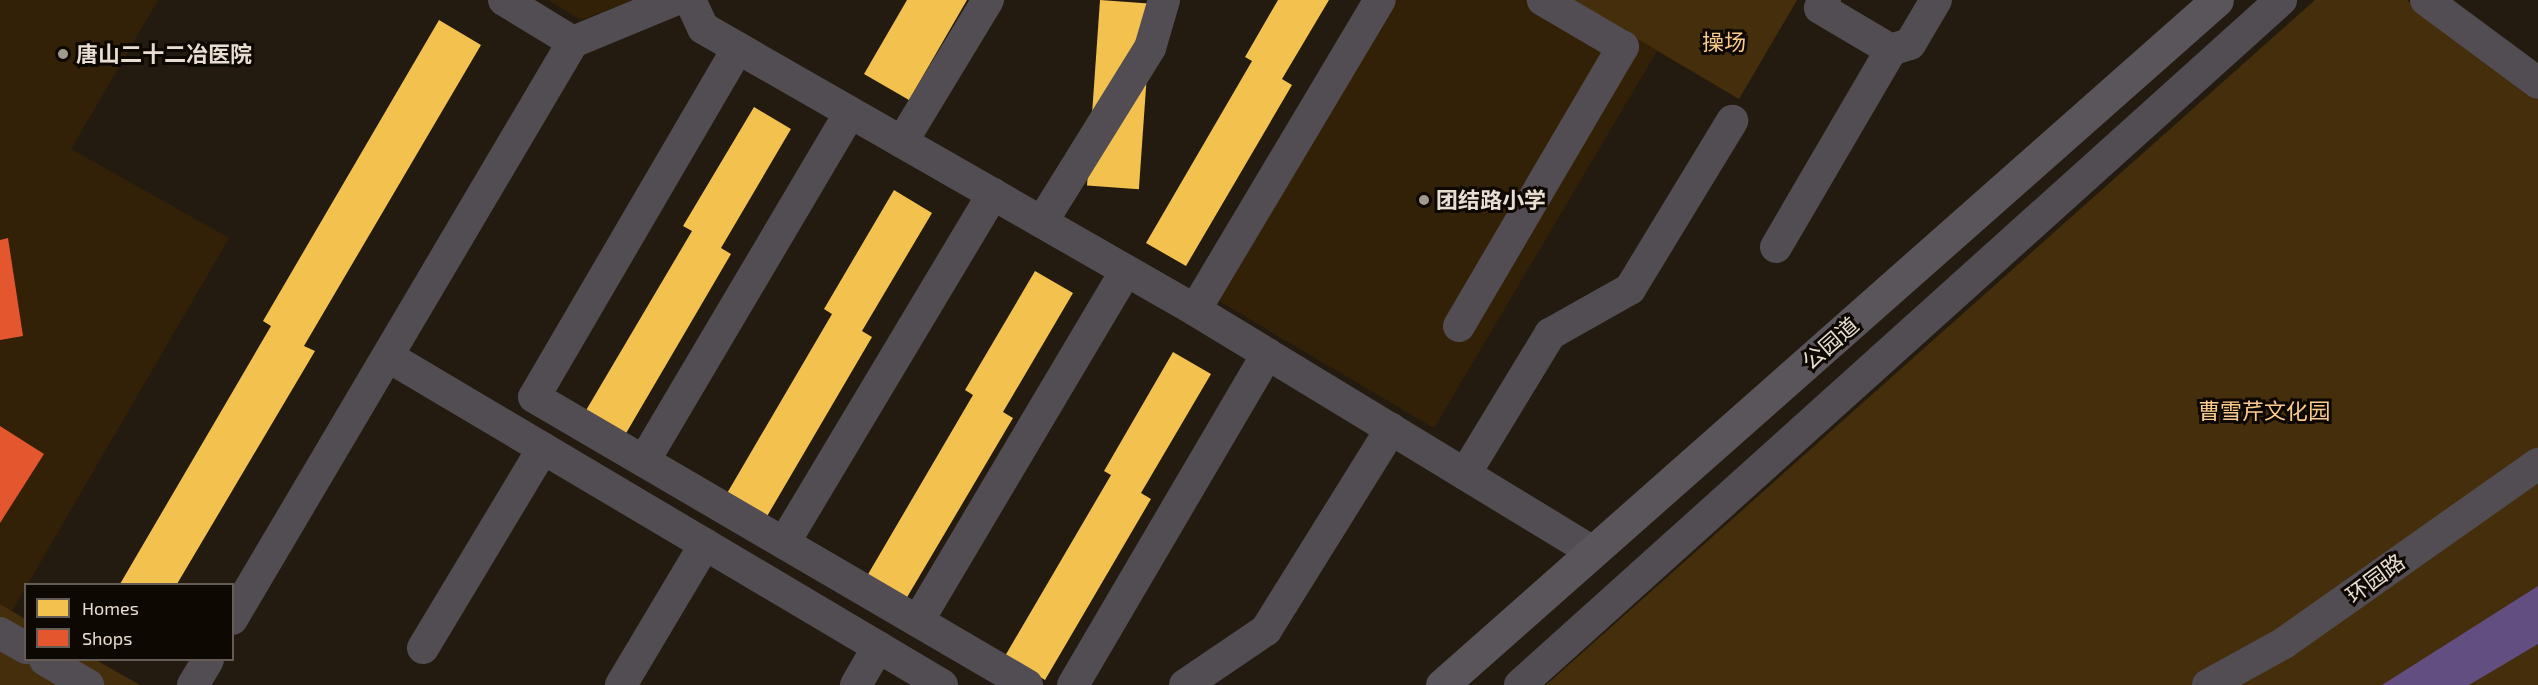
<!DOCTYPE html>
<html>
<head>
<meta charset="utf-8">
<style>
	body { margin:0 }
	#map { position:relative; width:2538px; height:685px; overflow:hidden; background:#231b0f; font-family:"Exo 2","Noto Sans SC",sans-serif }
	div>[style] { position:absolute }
	.built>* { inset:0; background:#332107 }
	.green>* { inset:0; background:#442e0c }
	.water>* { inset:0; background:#624e80 }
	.homes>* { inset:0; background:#f2c14e; transform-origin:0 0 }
	.shops>* { inset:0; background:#e4572e }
	.minor>* { height:32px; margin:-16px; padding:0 16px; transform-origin:16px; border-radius:16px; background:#514d52 }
	.major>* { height:33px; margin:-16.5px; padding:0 16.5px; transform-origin:16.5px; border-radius:16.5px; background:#5a555b }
	.dots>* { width:16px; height:16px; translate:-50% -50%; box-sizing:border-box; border:3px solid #0e0802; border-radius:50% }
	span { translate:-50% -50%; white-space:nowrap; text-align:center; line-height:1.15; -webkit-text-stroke:6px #0e0802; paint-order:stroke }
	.park-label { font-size:22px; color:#fbcb8c }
	.poi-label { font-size:22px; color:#e7ddd1; font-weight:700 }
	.left { translate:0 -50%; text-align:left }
	.street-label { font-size:22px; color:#e7ddd1 }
	.legend { position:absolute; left:24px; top:583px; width:210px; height:78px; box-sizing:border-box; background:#0e0802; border:2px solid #655d55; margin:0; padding:8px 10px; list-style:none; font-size:18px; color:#e7ddd1 }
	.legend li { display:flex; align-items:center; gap:12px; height:30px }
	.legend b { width:30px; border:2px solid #655d55 }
</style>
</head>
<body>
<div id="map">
	<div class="built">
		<i style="clip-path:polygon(0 0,158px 0,71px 149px,229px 238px,12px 611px,0 604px)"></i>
		<i style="clip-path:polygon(548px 0,634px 0,581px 20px)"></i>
		<i style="clip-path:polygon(1397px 0,1797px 0,1739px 99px,1657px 51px,1434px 428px,1219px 301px)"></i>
	</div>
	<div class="green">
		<i style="clip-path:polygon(1572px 0,1797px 0,1739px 99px)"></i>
		<i style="clip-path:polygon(2315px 0,2407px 0,2538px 99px,2538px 685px,1546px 685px)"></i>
		<i style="clip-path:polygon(0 604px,25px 619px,26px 660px,96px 660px,140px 685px,0 685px)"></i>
	</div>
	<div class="water">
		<i style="clip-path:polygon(2538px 586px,2538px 644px,2469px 685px,2382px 685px)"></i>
	</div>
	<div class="homes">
		<i style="clip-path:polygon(907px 0,967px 0,909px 100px,864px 74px)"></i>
		<i style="left:1100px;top:0;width:52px;height:186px;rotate:4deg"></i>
		<i style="clip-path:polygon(1278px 0,1329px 0,1282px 79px,1292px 85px,1186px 266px,1146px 243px,1252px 61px,1245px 57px)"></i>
		<i style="clip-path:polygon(439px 20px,481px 45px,304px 346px,315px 351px,177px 584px,120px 584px,271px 326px,263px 321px)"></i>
		<i style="clip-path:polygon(754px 107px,791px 129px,721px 248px,731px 254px,625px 435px,585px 412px,692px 231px,683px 226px)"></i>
		<i style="clip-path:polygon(894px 190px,932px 213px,862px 331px,872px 337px,766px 518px,726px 495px,832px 314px,824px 309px)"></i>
		<i style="clip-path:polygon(1035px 271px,1073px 293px,1003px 412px,1013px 418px,906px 599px,867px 576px,973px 395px,965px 390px)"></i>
		<i style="clip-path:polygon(1173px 352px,1211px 374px,1141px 493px,1151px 499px,1045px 680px,1005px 656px,1111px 475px,1104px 471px)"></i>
	</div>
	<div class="shops">
		<i style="clip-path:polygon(8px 238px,23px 336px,0 340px,0 240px)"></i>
		<i style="clip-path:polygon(0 426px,44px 454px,0 523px)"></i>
	</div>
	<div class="minor">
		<i style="left:504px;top:0;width:81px;rotate:31.3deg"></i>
		<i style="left:690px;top:0;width:31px;rotate:65deg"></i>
		<i style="left:703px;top:28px;width:567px;rotate:29.82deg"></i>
		<i style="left:1195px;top:310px;width:466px;rotate:31.3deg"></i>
		<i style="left:1825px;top:0;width:9px;rotate:122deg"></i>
		<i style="left:1820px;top:8px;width:82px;rotate:30.6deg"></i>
		<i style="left:2426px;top:0;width:139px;rotate:36.5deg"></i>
		<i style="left:738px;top:48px;width:404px;rotate:120.3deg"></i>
		<i style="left:534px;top:397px;width:571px;rotate:30.29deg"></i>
		<i style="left:902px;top:142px;width:166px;rotate:-58.8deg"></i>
		<i style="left:1042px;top:222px;width:205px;rotate:-58.2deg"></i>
		<i style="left:1150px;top:48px;width:50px;rotate:-73.7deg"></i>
		<i style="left:1776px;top:247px;width:228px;rotate:-59.7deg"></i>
		<i style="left:1891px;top:50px;width:20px;rotate:-18deg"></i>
		<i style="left:1910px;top:44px;width:51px;rotate:-59.4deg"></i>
		<i style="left:1195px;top:310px;width:361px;rotate:-59.2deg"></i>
		<i style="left:1459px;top:326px;width:324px;rotate:-59.6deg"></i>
		<i style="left:1623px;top:47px;width:93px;rotate:-149.6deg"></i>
		<i style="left:389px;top:357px;width:643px;rotate:30.67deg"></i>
		<i style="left:644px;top:461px;width:405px;rotate:-59.4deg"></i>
		<i style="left:1465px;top:474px;width:164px;rotate:-58.7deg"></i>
		<i style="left:1550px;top:334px;width:92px;rotate:-29.4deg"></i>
		<i style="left:1630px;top:289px;width:197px;rotate:-58.7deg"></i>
		<i style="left:784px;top:543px;width:407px;rotate:-59.1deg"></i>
		<i style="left:232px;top:619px;width:670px;rotate:-59.42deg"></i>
		<i style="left:573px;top:42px;width:110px;rotate:-22.4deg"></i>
		<i style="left:918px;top:621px;width:407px;rotate:-59.3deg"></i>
		<i style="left:0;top:633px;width:30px;rotate:30deg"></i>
		<i style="left:423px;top:648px;width:233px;rotate:-59deg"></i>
		<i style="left:45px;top:660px;width:50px;rotate:30.2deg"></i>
		<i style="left:193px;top:685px;width:29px;rotate:-59deg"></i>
		<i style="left:621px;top:685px;width:164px;rotate:-59.2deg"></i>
		<i style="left:856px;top:685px;width:44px;rotate:-59.9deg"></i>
		<i style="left:1073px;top:685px;width:384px;rotate:-59.6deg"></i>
		<i style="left:1185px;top:685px;width:98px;rotate:-34.2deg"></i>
		<i style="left:1266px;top:630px;width:237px;rotate:-58.1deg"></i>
		<i style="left:1520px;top:685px;width:1024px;rotate:-41.99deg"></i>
		<i style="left:2208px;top:685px;width:87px;rotate:-28.9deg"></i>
		<i style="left:2284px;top:643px;width:311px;rotate:-35.2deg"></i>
	</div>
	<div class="major">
		<i style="left:1442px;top:685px;width:1034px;rotate:-41.47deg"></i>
	</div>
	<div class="dots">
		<i style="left:63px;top:54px;background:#a2998d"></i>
		<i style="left:1424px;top:200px;background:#a2998d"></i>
	</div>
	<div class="park-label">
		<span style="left:1724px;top:42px">操场</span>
		<span style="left:2264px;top:411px">曹雪芹文化园</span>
	</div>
	<div class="poi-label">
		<span class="left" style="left:76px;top:54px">唐山二十二冶医院</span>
		<span class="left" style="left:1436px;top:200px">团结路小学</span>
	</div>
	<div class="street-label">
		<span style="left:1830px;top:343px;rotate:-41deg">公园道</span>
		<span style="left:2375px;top:578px;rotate:-36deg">环园路</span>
	</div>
	<ul class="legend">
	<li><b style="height:16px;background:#f2c14e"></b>Homes</li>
	<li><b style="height:16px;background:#e4572e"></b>Shops</li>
	</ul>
</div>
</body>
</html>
